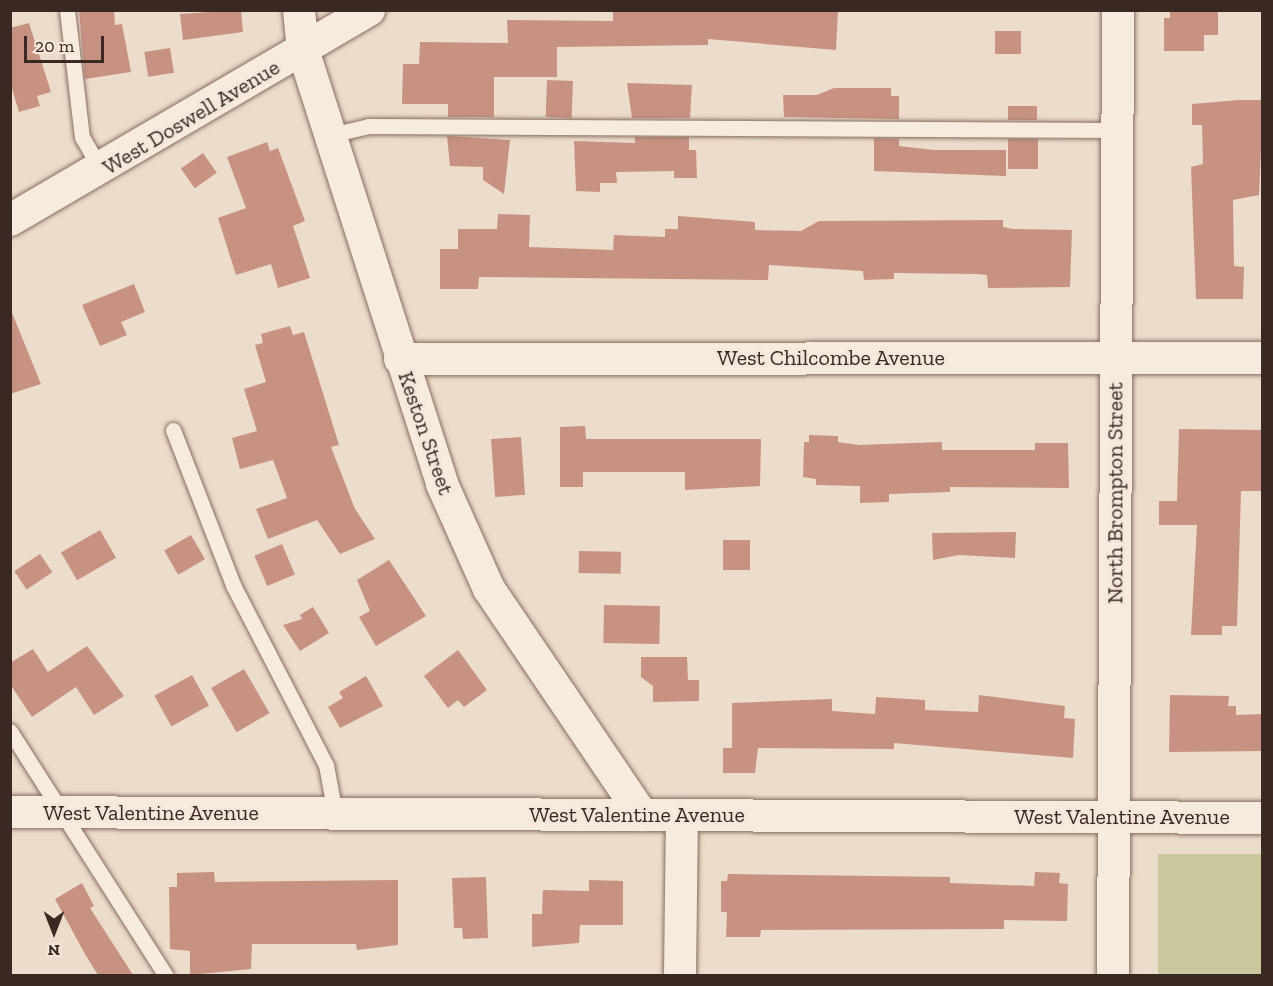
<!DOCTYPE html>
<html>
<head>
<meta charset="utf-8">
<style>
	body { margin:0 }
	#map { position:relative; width:1273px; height:986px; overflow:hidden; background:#ecdccb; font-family:"Zilla Slab",serif }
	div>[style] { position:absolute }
	.green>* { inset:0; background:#cac79f; transform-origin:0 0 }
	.building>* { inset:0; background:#c89283; transform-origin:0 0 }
	.roads { filter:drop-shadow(0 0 2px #886d60) drop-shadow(0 0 2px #886d60) }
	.lane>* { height:15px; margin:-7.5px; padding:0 7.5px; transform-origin:7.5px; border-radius:7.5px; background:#f7ebde }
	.street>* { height:32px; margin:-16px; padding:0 16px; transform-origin:16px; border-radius:16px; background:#f7ebde }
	span { translate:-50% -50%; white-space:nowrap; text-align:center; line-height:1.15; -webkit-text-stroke:5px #f4e7da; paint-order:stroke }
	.street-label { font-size:22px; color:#3a2922 }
	.frame { position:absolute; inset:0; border:12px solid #3a2922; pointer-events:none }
	.north { position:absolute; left:24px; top:902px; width:60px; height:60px; -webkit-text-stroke:4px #f4e7da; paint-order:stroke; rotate:180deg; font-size:16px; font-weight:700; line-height:24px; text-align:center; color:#3a2922 }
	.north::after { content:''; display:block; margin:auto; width:21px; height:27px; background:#3a2922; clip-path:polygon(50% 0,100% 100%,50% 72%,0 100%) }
	.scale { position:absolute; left:24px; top:36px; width:80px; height:27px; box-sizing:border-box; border:3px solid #3a2922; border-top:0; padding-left:8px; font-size:18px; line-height:21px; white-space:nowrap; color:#3a2922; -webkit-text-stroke:4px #f4e7da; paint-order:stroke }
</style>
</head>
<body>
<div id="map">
	<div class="green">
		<i style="left:1158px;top:854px;width:104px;height:121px"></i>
	</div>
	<div class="building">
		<i style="clip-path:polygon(79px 10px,114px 10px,115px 25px,122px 24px,131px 72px,85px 79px)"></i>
		<i style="clip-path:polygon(241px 10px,243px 32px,183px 40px,180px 14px)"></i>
		<i style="clip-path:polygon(613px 10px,838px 10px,836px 50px,708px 39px,708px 45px,557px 47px,557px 77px,494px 77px,494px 117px,448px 117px,448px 104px,402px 104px,403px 64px,419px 64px,420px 42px,508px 43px,507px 20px,613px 21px)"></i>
		<i style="clip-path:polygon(1170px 10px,1218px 10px,1218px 35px,1204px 35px,1204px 51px,1164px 51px,1164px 18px,1170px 18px)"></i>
		<i style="clip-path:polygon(29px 23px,51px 92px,37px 96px,40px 106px,19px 112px,10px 82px,10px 28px)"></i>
		<i style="left:995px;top:31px;width:26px;height:23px"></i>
		<i style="left:170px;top:48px;width:25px;height:26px;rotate:81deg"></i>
		<i style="left:547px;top:80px;width:26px;height:37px;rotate:2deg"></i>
		<i style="clip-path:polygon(627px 83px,692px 85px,690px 118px,632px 118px)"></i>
		<i style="clip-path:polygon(834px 88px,891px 88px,891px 96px,899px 96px,899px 119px,784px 117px,783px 95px,817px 95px)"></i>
		<i style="clip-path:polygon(1239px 100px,1263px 100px,1259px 195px,1233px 200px,1234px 266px,1244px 267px,1243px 299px,1196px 299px,1191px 167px,1203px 164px,1202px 125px,1192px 125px,1192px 104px)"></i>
		<i style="left:1008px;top:106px;width:29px;height:14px"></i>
		<i style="clip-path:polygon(447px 136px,510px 140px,504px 194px,483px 180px,483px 167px,450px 166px)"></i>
		<i style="clip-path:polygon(635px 137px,689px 137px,689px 150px,696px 150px,697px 178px,674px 178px,674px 171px,616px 172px,617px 183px,600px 183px,600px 192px,576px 191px,574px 141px,635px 143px)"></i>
		<i style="clip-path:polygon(874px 138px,899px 139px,899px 146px,934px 150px,1006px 150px,1006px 176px,874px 171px)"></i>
		<i style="left:1008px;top:139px;width:30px;height:30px"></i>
		<i style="clip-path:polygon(267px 142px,270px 151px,278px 148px,305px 221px,293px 226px,310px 278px,278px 288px,271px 264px,236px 275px,218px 218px,246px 208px,227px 157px)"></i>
		<i style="left:203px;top:153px;width:24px;height:27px;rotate:55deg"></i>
		<i style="clip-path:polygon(498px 214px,530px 215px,529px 247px,613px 250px,614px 235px,665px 237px,665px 229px,678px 229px,678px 216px,755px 222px,755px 230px,801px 231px,819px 221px,1003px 220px,1003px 227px,1013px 229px,1072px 230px,1070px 287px,988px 288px,987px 275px,976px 274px,894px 273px,894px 279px,864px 280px,863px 271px,769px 265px,768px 280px,479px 277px,478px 289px,440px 289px,440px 249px,458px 249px,458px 229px,497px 229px)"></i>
		<i style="clip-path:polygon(134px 284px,145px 312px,121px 322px,127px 335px,100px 346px,82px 305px)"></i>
		<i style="clip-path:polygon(10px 308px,41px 384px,10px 394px)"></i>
		<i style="clip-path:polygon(290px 326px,293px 335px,304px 332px,339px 445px,331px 447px,355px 509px,375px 539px,340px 554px,317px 520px,268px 539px,256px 509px,287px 498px,273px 460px,240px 469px,232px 438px,257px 431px,244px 389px,266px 382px,255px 345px,263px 343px,261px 334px)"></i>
		<i style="clip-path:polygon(585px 426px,586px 439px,761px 439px,760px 486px,685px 490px,685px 472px,583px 472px,583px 487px,560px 487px,560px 427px)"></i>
		<i style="clip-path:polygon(1179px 429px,1263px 430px,1263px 491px,1241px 491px,1237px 626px,1222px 626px,1222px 635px,1191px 635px,1197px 525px,1159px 525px,1159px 501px,1177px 501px)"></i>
		<i style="clip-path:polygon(809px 435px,838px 436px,838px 442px,858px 445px,942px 442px,942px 450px,1035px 450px,1035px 443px,1068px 443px,1069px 488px,950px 487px,950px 492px,889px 494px,889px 502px,860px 503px,860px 486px,816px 485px,816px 479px,803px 477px,804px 442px,809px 442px)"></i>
		<i style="left:521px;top:437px;width:58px;height:30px;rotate:86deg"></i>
		<i style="left:100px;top:530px;width:32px;height:45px;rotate:60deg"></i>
		<i style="clip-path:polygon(1016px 532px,1015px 558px,959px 555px,933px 560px,932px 533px)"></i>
		<i style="left:191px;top:535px;width:28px;height:31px;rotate:60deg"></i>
		<i style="left:723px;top:540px;width:27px;height:30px"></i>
		<i style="left:282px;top:544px;width:33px;height:30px;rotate:67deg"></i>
		<i style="left:579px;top:551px;width:42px;height:22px;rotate:1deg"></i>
		<i style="left:40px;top:554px;width:22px;height:31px;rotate:56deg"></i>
		<i style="clip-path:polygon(389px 560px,426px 616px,376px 646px,359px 617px,370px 611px,357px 580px)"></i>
		<i style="left:604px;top:605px;width:56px;height:38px;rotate:1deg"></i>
		<i style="clip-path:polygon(313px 607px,329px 633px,300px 651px,283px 625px,302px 619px,300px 615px)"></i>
		<i style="clip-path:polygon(87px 646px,124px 696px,94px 715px,76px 687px,32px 717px,10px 684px,10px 663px,33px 649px,48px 672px)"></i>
		<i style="clip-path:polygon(458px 650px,487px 690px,464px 707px,458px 700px,448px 708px,424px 676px)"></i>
		<i style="clip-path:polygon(641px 657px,687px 657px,688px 680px,699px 680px,699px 701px,653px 702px,653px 686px,641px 677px)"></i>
		<i style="left:244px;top:669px;width:51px;height:38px;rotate:60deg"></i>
		<i style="left:192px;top:675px;width:35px;height:43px;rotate:61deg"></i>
		<i style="clip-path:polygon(366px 676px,383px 706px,340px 728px,328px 707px,343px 698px,339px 692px)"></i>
		<i style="clip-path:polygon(979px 695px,1065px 706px,1064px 718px,1075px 719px,1073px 758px,894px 743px,894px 749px,758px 748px,755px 773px,723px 773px,723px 748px,732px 748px,732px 703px,832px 699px,832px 711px,875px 714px,876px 697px,925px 700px,925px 710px,978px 712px)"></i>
		<i style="clip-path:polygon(1170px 695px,1229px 696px,1228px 706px,1236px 706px,1236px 715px,1263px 714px,1263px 751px,1169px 752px)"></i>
		<i style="clip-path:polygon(214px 872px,215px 882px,398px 880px,398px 945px,357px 950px,356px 944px,252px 944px,251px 969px,190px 975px,190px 951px,170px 949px,169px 887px,177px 887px,177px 873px)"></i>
		<i style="clip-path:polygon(1035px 872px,1060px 873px,1059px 883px,1068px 884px,1067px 921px,1004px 920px,1004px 929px,761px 930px,760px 937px,726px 937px,727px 912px,721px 912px,721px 881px,727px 881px,728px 874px,950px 877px,950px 883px,1034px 886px)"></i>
		<i style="clip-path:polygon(486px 877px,488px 938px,463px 939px,462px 928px,454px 928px,452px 878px)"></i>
		<i style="clip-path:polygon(589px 880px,623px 881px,623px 925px,580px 925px,579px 943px,532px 947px,532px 914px,542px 914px,543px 890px,589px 891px)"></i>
		<i style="clip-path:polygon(82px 883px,94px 906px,90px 908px,133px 975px,98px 975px,85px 954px,55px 899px)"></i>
	</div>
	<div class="roads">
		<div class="lane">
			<i style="left:67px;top:10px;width:128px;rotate:83.3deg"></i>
			<i style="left:82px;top:137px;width:38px;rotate:60deg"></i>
			<i style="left:330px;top:135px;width:39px;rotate:-13deg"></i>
			<i style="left:368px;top:126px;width:750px;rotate:0.31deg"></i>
			<i style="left:173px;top:430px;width:166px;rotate:68.8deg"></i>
			<i style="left:233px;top:585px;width:203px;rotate:62.7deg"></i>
			<i style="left:326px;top:765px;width:49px;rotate:79.4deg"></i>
			<i style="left:10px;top:731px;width:290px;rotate:57.5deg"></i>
		</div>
		<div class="street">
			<i style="left:299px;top:10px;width:40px;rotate:84.3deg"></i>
			<i style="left:303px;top:50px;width:456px;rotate:72.2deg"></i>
			<i style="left:442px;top:484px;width:115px;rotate:65.9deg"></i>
			<i style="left:489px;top:589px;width:273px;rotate:55.9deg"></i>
			<i style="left:10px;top:220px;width:416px;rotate:-30.3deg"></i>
			<i style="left:400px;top:359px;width:862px;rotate:-0.07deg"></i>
			<i style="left:10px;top:812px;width:1252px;rotate:0.27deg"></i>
			<i style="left:680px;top:976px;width:161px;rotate:-89.3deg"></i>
			<i style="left:1113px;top:976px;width:966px;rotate:-89.7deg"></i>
		</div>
	</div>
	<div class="street-label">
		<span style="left:191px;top:117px;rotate:-31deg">West Doswell Avenue</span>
		<span style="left:831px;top:358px">West Chilcombe Avenue</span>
		<span style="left:426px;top:433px;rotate:71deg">Keston Street</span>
		<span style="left:1115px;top:493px;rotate:-90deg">North Brompton Street</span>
		<span style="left:151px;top:813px">West Valentine Avenue</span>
		<span style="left:637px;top:815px">West Valentine Avenue</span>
		<span style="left:1122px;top:817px">West Valentine Avenue</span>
	</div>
	<div class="frame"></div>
	<div class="north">N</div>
	<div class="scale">20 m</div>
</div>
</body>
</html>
